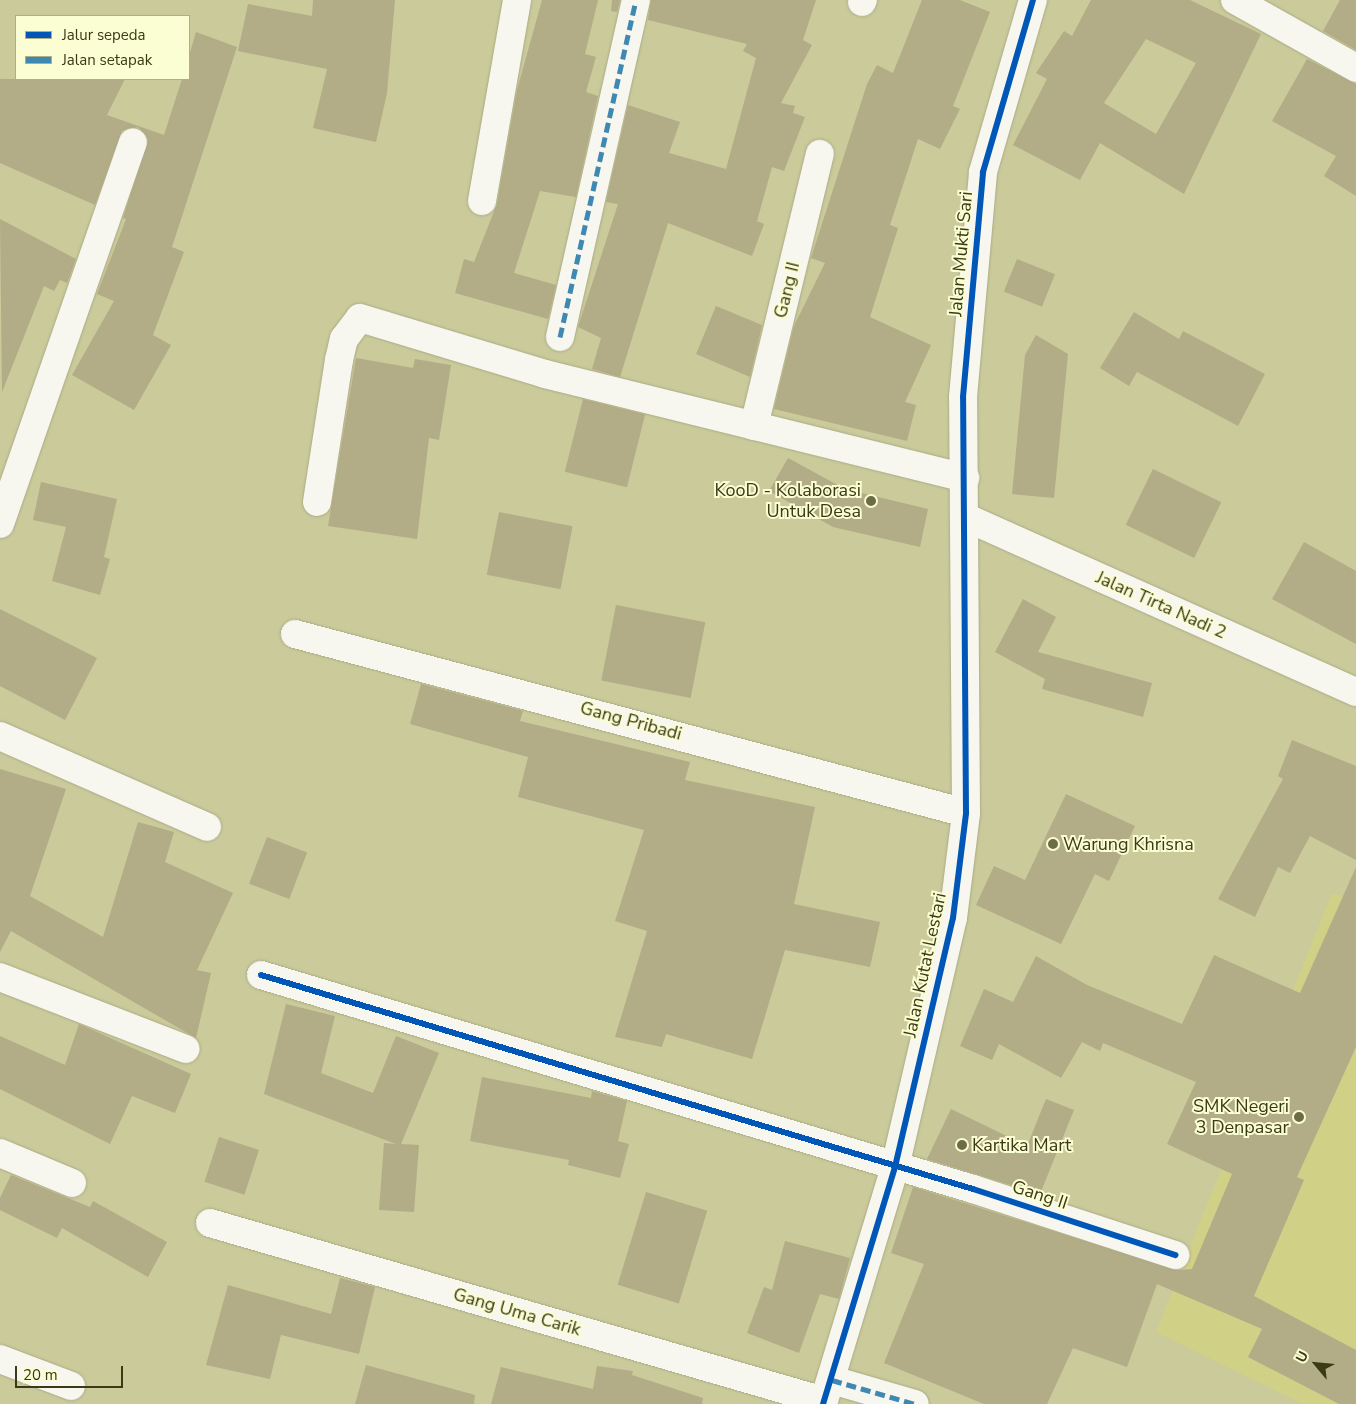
<!DOCTYPE html>
<html>
<head>
<meta charset="utf-8">
<style>
	body { margin:0 }
	#map { position:relative; width:1356px; height:1404px; overflow:hidden; background:#caca9b; font-family:"Nunito Sans",sans-serif }
	div>[style] { position:absolute }
	.built>* { inset:0; background:#d0d187 }
	.building>* { inset:0; background:#b2ac87; transform-origin:0 0 }
	.roads { filter:drop-shadow(0 0 1px #abab86) drop-shadow(0 0 1px #abab86) }
	.street>* { height:28px; margin:-14px; padding:0 14px; transform-origin:14px; border-radius:14px; background:#f7f7f0 }
	.quiet>* { height:5px; margin-top:-2.5px; transform-origin:0; background:repeating-linear-gradient(90deg,#3e88b2 0 10px,transparent 0 15px) }
	.cycleway>* { height:6px; margin:-3px; padding:0 3px; transform-origin:3px; border-radius:3px; background:#0057b8 }
	.dots>* { width:14px; height:14px; translate:-50% -50%; box-sizing:border-box; border:2px solid #fbfdd3; border-radius:50% }
	span { translate:-50% -50%; white-space:nowrap; text-align:center; line-height:1.15; -webkit-text-stroke:4px #fbfdd3; paint-order:stroke }
	.street-label { font-size:18px; color:#3a3a16 }
	.poi-label { font-size:18px; color:#3a3a16 }
	.right { translate:-100% -50%; text-align:right }
	.left { translate:0 -50%; text-align:left }
	.legend { position:absolute; left:15px; top:15px; width:175px; height:65px; box-sizing:border-box; background:#fbfdd3; border:1px solid #aeaf87; margin:0; padding:6px 9px; list-style:none; font-size:15px; color:#3a3a16 }
	.legend li { display:flex; align-items:center; gap:10px; height:25px }
	.legend b { width:25px; border:1px solid #aeaf87 }
	.north { position:absolute; left:1291px; top:1339px; width:50px; height:50px; -webkit-text-stroke:4px #fbfdd3; paint-order:stroke; rotate:298deg; font-size:14px; font-weight:700; line-height:20px; text-align:center; color:#3a3a16 }
	.north::after { content:''; display:block; margin:auto; width:18px; height:22px; background:#3a3a16; clip-path:polygon(50% 0,100% 100%,50% 72%,0 100%) }
	.scale { position:absolute; left:15px; top:1366px; width:108px; height:22px; box-sizing:border-box; border:2px solid #3a3a16; border-top:0; padding-left:6px; font-size:15px; line-height:18px; white-space:nowrap; color:#3a3a16; -webkit-text-stroke:4px #fbfdd3; paint-order:stroke }
</style>
</head>
<body>
<div id="map">
	<div class="built">
		<i style="clip-path:polygon(1332px 893px,1356px 902px,1356px 1404px,1303px 1404px,1156px 1332px)"></i>
	</div>
	<div class="building">
		<i style="clip-path:polygon(313px 0,395px 0,387px 93px,376px 142px,313px 128px,327px 69px,238px 51px,248px 4px,312px 16px)"></i>
		<i style="clip-path:polygon(542px 0,598px 0,585px 54px,596px 57px,586px 92px,598px 96px,576px 197px,540px 191px,514px 273px,556px 285px,548px 319px,455px 293px,464px 259px,474px 262px,497px 204px,517px 90px)"></i>
		<i style="clip-path:polygon(612px 0,620px 0,617px 12px,611px 11px)"></i>
		<i style="clip-path:polygon(651px 0,816px 0,803px 40px,812px 45px,781px 103px,795px 106px,793px 113px,805px 117px,784px 171px,772px 167px,757px 221px,764px 224px,752px 256px,668px 223px,620px 377px,592px 369px,601px 338px,578px 327px,618px 204px,606px 202px,628px 105px,680px 122px,669px 153px,726px 169px,756px 58px,743px 51px,747px 44px,648px 20px)"></i>
		<i style="clip-path:polygon(922px 0,960px 0,990px 12px,953px 106px,960px 109px,940px 149px,918px 139px,890px 225px,898px 228px,870px 317px,931px 345px,905px 402px,916px 405px,907px 441px,774px 409px,794px 326px,825px 263px,811px 258px,867px 84px,877px 65px,893px 73px)"></i>
		<i style="clip-path:polygon(evenodd,1091px 0,1190px 0,1261px 34px,1184px 194px,1100px 143px,1080px 180px,1013px 145px,1047px 79px,1036px 73px,1064px 31px,1072px 36px,1091px 0,1146px 39px,1196px 63px,1156px 134px,1104px 103px,1146px 39px)"></i>
		<i style="clip-path:polygon(1340px 0,1356px 0,1356px 50px,1323px 31px)"></i>
		<i style="clip-path:polygon(196px 32px,237px 47px,172px 247px,184px 252px,153px 335px,171px 345px,134px 410px,72px 375px,114px 301px,97px 294px,126px 219px,123px 218px,148px 139px,138px 127px,122px 131px,95px 205px,0 163px,0 79px,125px 79px,107px 115px,164px 135px,182px 79px,189px 79px,189px 56px)"></i>
		<i style="clip-path:polygon(1307px 59px,1356px 84px,1356px 196px,1324px 176px,1336px 156px,1272px 121px)"></i>
		<i style="clip-path:polygon(0 219px,76px 259px,67px 283px,60px 280px,54px 291px,44px 286px,2px 392px)"></i>
		<i style="left:1017px;top:259px;width:41px;height:35px;rotate:22deg"></i>
		<i style="clip-path:polygon(716px 306px,762px 325px,750px 377px,696px 354px)"></i>
		<i style="clip-path:polygon(1134px 312px,1179px 339px,1183px 331px,1265px 374px,1238px 426px,1137px 372px,1129px 386px,1100px 368px)"></i>
		<i style="clip-path:polygon(1036px 335px,1068px 354px,1054px 498px,1012px 494px,1025px 355px)"></i>
		<i style="clip-path:polygon(356px 358px,413px 368px,415px 359px,451px 365px,439px 440px,429px 438px,417px 539px,328px 526px)"></i>
		<i style="left:583px;top:399px;width:64px;height:75px;rotate:14deg"></i>
		<i style="clip-path:polygon(788px 458px,845px 489px,928px 509px,920px 547px,833px 527px,769px 491px)"></i>
		<i style="left:1153px;top:469px;width:76px;height:62px;rotate:26deg"></i>
		<i style="clip-path:polygon(41px 482px,117px 499px,104px 557px,110px 559px,100px 595px,52px 581px,66px 527px,33px 520px)"></i>
		<i style="left:499px;top:512px;width:75px;height:64px;rotate:11deg"></i>
		<i style="clip-path:polygon(1304px 542px,1356px 571px,1356px 644px,1272px 599px)"></i>
		<i style="clip-path:polygon(1023px 599px,1056px 617px,1038px 652px,1152px 683px,1143px 717px,1042px 689px,1045px 679px,995px 652px)"></i>
		<i style="left:616px;top:605px;width:91px;height:77px;rotate:11deg"></i>
		<i style="clip-path:polygon(0 609px,97px 658px,65px 720px,0 686px)"></i>
		<i style="clip-path:polygon(421px 684px,523px 711px,520px 721px,690px 762px,685px 780px,815px 807px,794px 904px,880px 922px,870px 967px,785px 950px,752px 1059px,666px 1034px,662px 1047px,615px 1037px,647px 931px,615px 921px,644px 830px,518px 797px,528px 757px,410px 724px)"></i>
		<i style="clip-path:polygon(1292px 740px,1356px 766px,1356px 860px,1310px 836px,1290px 873px,1278px 867px,1255px 917px,1218px 899px,1283px 779px,1278px 776px)"></i>
		<i style="clip-path:polygon(0 769px,66px 789px,30px 896px,103px 937px,138px 822px,174px 832px,165px 862px,233px 893px,197px 970px,211px 973px,196px 1038px,11px 931px,0 952px)"></i>
		<i style="clip-path:polygon(1066px 794px,1135px 826px,1109px 881px,1095px 874px,1061px 944px,976px 905px,994px 866px,1025px 880px)"></i>
		<i style="left:267px;top:837px;width:43px;height:50px;rotate:21deg"></i>
		<i style="clip-path:polygon(1356px 867px,1356px 1047px,1297px 1177px,1304px 1180px,1254px 1296px,1356px 1350px,1356px 1404px,1339px 1404px,1248px 1357px,1262px 1329px,1157px 1284px,1127px 1367px,1073px 1348px,1047px 1404px,984px 1404px,884px 1363px,924px 1264px,891px 1253px,913px 1187px,1178px 1270px,1192px 1269px,1232px 1174px,1167px 1144px,1196px 1082px,1103px 1043px,1100px 1051px,1082px 1042px,1061px 1078px,999px 1044px,992px 1060px,960px 1046px,984px 989px,1013px 1002px,1036px 956px,1087px 985px,1182px 1024px,1214px 955px,1300px 993px)"></i>
		<i style="clip-path:polygon(286px 1004px,335px 1016px,321px 1073px,373px 1093px,396px 1036px,439px 1053px,401px 1144px,419px 1145px,414px 1212px,379px 1210px,384px 1143px,396px 1144px,264px 1094px)"></i>
		<i style="clip-path:polygon(79px 1024px,191px 1074px,175px 1113px,132px 1096px,110px 1144px,0 1089px,0 1036px,65px 1065px)"></i>
		<i style="clip-path:polygon(482px 1077px,591px 1098px,592px 1091px,627px 1101px,618px 1141px,629px 1144px,620px 1178px,568px 1165px,569px 1160px,470px 1141px)"></i>
		<i style="clip-path:polygon(1046px 1099px,1074px 1110px,1040px 1194px,927px 1159px,951px 1109px,1027px 1146px)"></i>
		<i style="left:219px;top:1137px;width:42px;height:47px;rotate:18deg"></i>
		<i style="clip-path:polygon(11px 1175px,90px 1207px,93px 1201px,167px 1242px,148px 1277px,62px 1228px,57px 1238px,0 1210px,0 1198px)"></i>
		<i style="left:646px;top:1192px;width:64px;height:97px;rotate:17deg"></i>
		<i style="clip-path:polygon(785px 1241px,850px 1258px,839px 1299px,820px 1294px,799px 1353px,747px 1333px,764px 1287px,772px 1290px)"></i>
		<i style="clip-path:polygon(340px 1278px,375px 1287px,359px 1354px,281px 1335px,270px 1379px,206px 1365px,228px 1285px,331px 1314px)"></i>
		<i style="clip-path:polygon(366px 1365px,475px 1395px,474px 1404px,355px 1404px)"></i>
		<i style="clip-path:polygon(597px 1366px,633px 1371px,632px 1375px,703px 1398px,702px 1404px,491px 1404px,501px 1367px,593px 1389px)"></i>
	</div>
	<div class="roads">
		<div class="street">
			<i style="left:1235px;top:0;width:139px;rotate:29.3deg"></i>
			<i style="left:862px;top:2px;width:2px;rotate:-63deg"></i>
			<i style="left:482px;top:201px;width:204px;rotate:-80.1deg"></i>
			<i style="left:560px;top:337px;width:345px;rotate:-77.3deg"></i>
			<i style="left:754px;top:426px;width:280px;rotate:-76.4deg"></i>
			<i style="left:317px;top:502px;width:144px;rotate:-81.2deg"></i>
			<i style="left:339px;top:360px;width:22px;rotate:-77deg"></i>
			<i style="left:344px;top:339px;width:26px;rotate:-53deg"></i>
			<i style="left:360px;top:318px;width:193px;rotate:16.8deg"></i>
			<i style="left:545px;top:374px;width:433px;rotate:13.9deg"></i>
			<i style="left:967px;top:518px;width:426px;rotate:24.1deg"></i>
			<i style="left:0;top:524px;width:404px;rotate:-70.8deg"></i>
			<i style="left:295px;top:634px;width:694px;rotate:14.94deg"></i>
			<i style="left:0;top:736px;width:226px;rotate:23.7deg"></i>
			<i style="left:261px;top:975px;width:743px;rotate:16.73deg"></i>
			<i style="left:973px;top:1189px;width:213px;rotate:18.1deg"></i>
			<i style="left:0;top:977px;width:199px;rotate:21.2deg"></i>
			<i style="left:0;top:1153px;width:78px;rotate:22.6deg"></i>
			<i style="left:210px;top:1223px;width:639px;rotate:16.17deg"></i>
			<i style="left:0;top:1359px;width:76px;rotate:20.8deg"></i>
			<i style="left:832px;top:1380px;width:86px;rotate:16.1deg"></i>
			<i style="left:823px;top:1404px;width:248px;rotate:-73.1deg"></i>
			<i style="left:895px;top:1167px;width:256px;rotate:-76.9deg"></i>
			<i style="left:953px;top:918px;width:106px;rotate:-82.9deg"></i>
			<i style="left:966px;top:813px;width:416px;rotate:-90.4deg"></i>
			<i style="left:963px;top:397px;width:226px;rotate:-84.9deg"></i>
			<i style="left:983px;top:172px;width:179px;rotate:-73.8deg"></i>
		</div>
	</div>
	<div class="quiet">
		<i style="left:560px;top:337px;width:345px;rotate:-77.3deg"></i>
		<i style="left:832px;top:1380px;width:86px;rotate:16.1deg"></i>
	</div>
	<div class="cycleway">
		<i style="left:261px;top:975px;width:743px;rotate:16.73deg"></i>
		<i style="left:973px;top:1189px;width:213px;rotate:18.1deg"></i>
		<i style="left:823px;top:1404px;width:248px;rotate:-73.1deg"></i>
		<i style="left:895px;top:1167px;width:256px;rotate:-76.9deg"></i>
		<i style="left:953px;top:918px;width:106px;rotate:-82.9deg"></i>
		<i style="left:966px;top:813px;width:416px;rotate:-90.4deg"></i>
		<i style="left:963px;top:397px;width:226px;rotate:-84.9deg"></i>
		<i style="left:983px;top:172px;width:179px;rotate:-73.8deg"></i>
	</div>
	<div class="dots">
		<i style="left:871px;top:501px;background:#6c6c45"></i>
		<i style="left:1053px;top:844px;background:#6c6c45"></i>
		<i style="left:1299px;top:1117px;background:#6c6c45"></i>
		<i style="left:962px;top:1145px;background:#6c6c45"></i>
	</div>
	<div class="street-label">
		<span style="left:961px;top:254px;rotate:-85deg">Jalan Mukti Sari</span>
		<span style="left:787px;top:290px;rotate:-76deg">Gang II</span>
		<span style="left:1161px;top:605px;rotate:24deg">Jalan Tirta Nadi 2</span>
		<span style="left:631px;top:721px;rotate:15deg">Gang Pribadi</span>
		<span style="left:925px;top:965px;rotate:-78deg">Jalan Kutat Lestari</span>
		<span style="left:1040px;top:1195px;rotate:18deg">Gang II</span>
		<span style="left:517px;top:1312px;rotate:16deg">Gang Uma Carik</span>
	</div>
	<div class="poi-label">
		<span class="right" style="left:861px;top:501px">KooD - Kolaborasi<br>Untuk Desa</span>
		<span class="left" style="left:1063px;top:844px">Warung Khrisna</span>
		<span class="right" style="left:1289px;top:1117px">SMK Negeri<br>3 Denpasar</span>
		<span class="left" style="left:972px;top:1145px">Kartika Mart</span>
	</div>
	<ul class="legend">
	<li><b style="height:6px;background:#0057b8"></b>Jalur sepeda</li>
	<li><b style="height:6px;background:#3e88b2"></b>Jalan setapak</li>
	</ul>
	<div class="north">U</div>
	<div class="scale">20 m</div>
</div>
</body>
</html>
